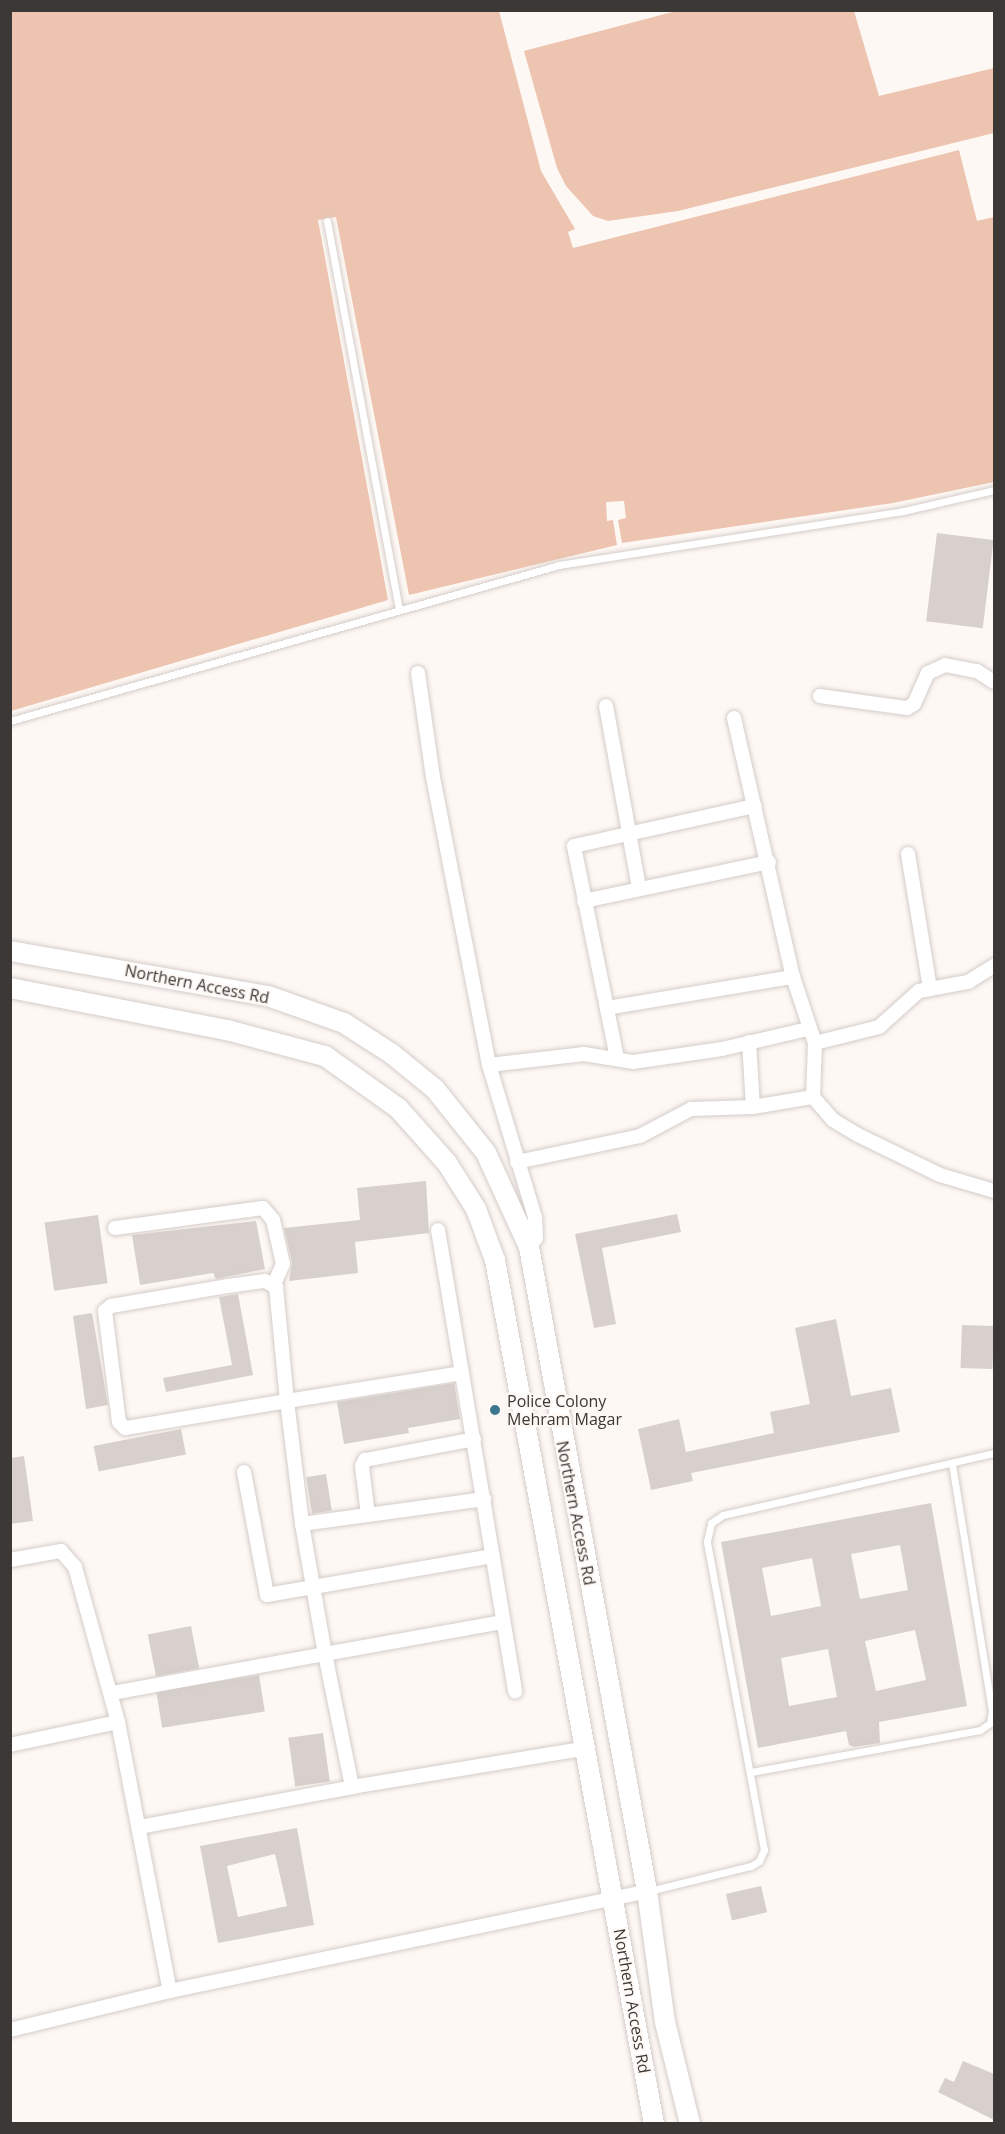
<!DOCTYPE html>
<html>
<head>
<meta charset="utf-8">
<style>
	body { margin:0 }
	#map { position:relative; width:1005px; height:2134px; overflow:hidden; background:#fef8f5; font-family:"Open Sans",sans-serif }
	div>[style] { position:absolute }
	.green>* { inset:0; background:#ecc4af }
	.building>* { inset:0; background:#d7d0cc; transform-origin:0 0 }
	.roads { filter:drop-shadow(0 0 2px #d4ccc8) drop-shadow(0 0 2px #d4ccc8) }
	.service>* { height:7px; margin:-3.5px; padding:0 3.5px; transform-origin:3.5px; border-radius:3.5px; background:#fff }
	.minor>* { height:14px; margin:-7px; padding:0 7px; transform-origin:7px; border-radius:7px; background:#fff }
	.secondary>* { height:20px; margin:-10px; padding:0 10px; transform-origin:10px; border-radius:10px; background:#fff }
	.dots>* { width:16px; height:16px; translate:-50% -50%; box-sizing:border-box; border:3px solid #fef8f5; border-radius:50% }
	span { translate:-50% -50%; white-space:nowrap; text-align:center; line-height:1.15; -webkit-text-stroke:4.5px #fef8f5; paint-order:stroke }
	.street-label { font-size:16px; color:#3b3836 }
	.poi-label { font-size:16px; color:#3b3836 }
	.left { translate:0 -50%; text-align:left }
	.frame { position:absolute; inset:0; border:12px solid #3b3836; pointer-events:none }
</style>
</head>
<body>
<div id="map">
	<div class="green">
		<i style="clip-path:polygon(680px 10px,854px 11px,879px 96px,994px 68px,994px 133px,678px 211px,608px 221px,593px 216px,566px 186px,557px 168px,524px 51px)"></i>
		<i style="clip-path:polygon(11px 11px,499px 11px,541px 171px,575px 229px,568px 232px,573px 248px,959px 150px,977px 221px,994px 217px,994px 482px,893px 503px,622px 543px,618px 520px,626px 518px,624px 501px,606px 502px,607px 521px,613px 520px,617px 545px,409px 595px,336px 217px,318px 220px,388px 600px,11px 711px)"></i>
	</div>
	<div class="building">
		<i style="left:937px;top:533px;width:57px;height:89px;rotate:7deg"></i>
		<i style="clip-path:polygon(426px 1181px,429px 1233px,355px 1242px,358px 1273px,289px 1281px,292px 1262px,284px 1228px,360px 1220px,357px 1188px)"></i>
		<i style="clip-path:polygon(677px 1214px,681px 1232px,602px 1248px,616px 1324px,594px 1328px,575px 1234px)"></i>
		<i style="left:98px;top:1215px;width:69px;height:54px;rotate:82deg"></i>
		<i style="clip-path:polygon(256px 1221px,265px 1269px,216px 1279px,213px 1273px,140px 1285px,132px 1235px)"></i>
		<i style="clip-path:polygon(238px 1294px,253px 1375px,166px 1392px,163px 1378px,232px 1365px,219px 1297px)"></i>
		<i style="clip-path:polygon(92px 1313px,108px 1405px,86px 1409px,73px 1316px)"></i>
		<i style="clip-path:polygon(836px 1319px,851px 1396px,891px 1388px,900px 1432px,691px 1473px,693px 1481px,651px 1490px,638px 1429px,679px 1419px,686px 1452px,774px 1433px,770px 1412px,810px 1404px,795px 1328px)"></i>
		<i style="left:962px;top:1325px;width:32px;height:43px;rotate:2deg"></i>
		<i style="clip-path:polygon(454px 1383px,460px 1419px,408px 1428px,409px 1433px,344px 1444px,337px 1402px)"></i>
		<i style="left:181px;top:1429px;width:26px;height:89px;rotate:79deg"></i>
		<i style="clip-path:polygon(24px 1456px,33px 1521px,10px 1524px,10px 1458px)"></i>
		<i style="left:326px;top:1474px;width:37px;height:20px;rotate:81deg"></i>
		<i style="clip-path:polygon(evenodd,931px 1503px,967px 1706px,879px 1722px,880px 1743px,854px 1747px,849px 1745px,846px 1731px,758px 1748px,721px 1542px,931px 1503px,900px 1545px,908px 1590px,860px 1599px,851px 1554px,900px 1545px,931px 1503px,812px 1558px,821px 1606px,771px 1616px,762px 1568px,812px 1558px,931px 1503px,915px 1630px,926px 1680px,876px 1691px,865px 1641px,915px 1630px,931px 1503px,828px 1649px,837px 1697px,789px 1706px,781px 1658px,828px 1649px)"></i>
		<i style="left:191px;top:1626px;width:43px;height:44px;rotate:79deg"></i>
		<i style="left:259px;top:1675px;width:37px;height:104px;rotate:81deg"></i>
		<i style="left:323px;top:1733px;width:49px;height:35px;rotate:82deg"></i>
		<i style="clip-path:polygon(evenodd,297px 1828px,314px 1925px,218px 1943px,200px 1846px,297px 1828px,275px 1854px,287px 1906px,238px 1917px,227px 1866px,275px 1854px)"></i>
		<i style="left:761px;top:1886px;width:27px;height:36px;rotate:77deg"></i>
		<i style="clip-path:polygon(963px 2061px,994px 2074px,994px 2120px,938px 2092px,945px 2078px,954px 2082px)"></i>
	</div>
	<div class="roads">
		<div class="service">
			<i style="left:327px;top:221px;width:394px;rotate:79.5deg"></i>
			<i style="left:10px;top:721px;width:571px;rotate:-15.86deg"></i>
			<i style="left:559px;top:565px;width:348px;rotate:-8.9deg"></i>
			<i style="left:903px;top:511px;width:93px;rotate:-13deg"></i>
			<i style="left:751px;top:1772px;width:233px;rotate:-10.4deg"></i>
			<i style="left:980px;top:1730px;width:12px;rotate:-35deg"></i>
			<i style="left:990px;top:1723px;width:12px;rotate:-81deg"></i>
			<i style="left:992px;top:1711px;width:249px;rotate:-99.2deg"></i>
			<i style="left:649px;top:1891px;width:105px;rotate:-13.8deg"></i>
			<i style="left:751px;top:1866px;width:9px;rotate:-32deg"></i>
			<i style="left:759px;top:1861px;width:12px;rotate:-66deg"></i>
			<i style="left:764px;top:1850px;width:314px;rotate:-100.5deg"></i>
			<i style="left:707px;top:1541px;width:18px;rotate:-77deg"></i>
			<i style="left:711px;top:1523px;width:14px;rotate:-34deg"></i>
			<i style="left:723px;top:1515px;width:278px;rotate:-12.9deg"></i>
		</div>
		<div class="minor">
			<i style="left:418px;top:673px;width:105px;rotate:81.8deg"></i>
			<i style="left:433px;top:777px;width:293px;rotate:79deg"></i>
			<i style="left:489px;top:1065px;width:159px;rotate:73.2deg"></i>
			<i style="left:535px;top:1217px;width:21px;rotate:87deg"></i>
			<i style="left:536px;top:1238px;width:11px;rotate:128deg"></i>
			<i style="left:820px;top:696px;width:88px;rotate:7.9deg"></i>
			<i style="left:907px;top:708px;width:8px;rotate:-30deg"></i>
			<i style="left:914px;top:704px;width:34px;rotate:-66deg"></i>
			<i style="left:928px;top:673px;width:19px;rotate:-25deg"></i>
			<i style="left:945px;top:665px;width:33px;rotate:11deg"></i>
			<i style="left:977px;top:671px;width:20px;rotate:33deg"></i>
			<i style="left:606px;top:706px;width:185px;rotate:79.7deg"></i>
			<i style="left:734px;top:718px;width:266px;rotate:77.2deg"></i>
			<i style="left:793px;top:977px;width:70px;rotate:71.6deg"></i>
			<i style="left:815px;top:1043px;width:54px;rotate:92.1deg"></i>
			<i style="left:813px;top:1097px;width:30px;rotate:49deg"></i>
			<i style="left:833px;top:1120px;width:29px;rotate:31deg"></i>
			<i style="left:858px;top:1135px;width:91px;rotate:26deg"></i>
			<i style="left:940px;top:1175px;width:56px;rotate:16.5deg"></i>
			<i style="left:908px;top:854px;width:137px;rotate:80.7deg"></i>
			<i style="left:584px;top:901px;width:189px;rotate:-11.9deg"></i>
			<i style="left:607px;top:1008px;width:189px;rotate:-9.5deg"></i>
			<i style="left:749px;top:1042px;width:65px;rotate:86.5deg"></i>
			<i style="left:815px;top:1043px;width:66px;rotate:-14deg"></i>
			<i style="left:879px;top:1027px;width:54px;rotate:-42deg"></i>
			<i style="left:919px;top:991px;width:50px;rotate:-10.4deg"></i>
			<i style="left:968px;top:982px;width:31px;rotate:-32deg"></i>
			<i style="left:617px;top:1058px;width:216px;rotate:-101.5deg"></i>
			<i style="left:574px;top:846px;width:185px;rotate:-12.5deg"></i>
			<i style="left:489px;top:1065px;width:96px;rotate:-6.6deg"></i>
			<i style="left:584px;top:1054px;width:50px;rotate:9.3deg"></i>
			<i style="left:633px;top:1062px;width:90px;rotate:-8.3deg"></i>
			<i style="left:722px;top:1049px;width:88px;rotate:-13.1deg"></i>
			<i style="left:517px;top:1162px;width:126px;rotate:-11.9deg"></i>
			<i style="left:640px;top:1136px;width:58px;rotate:-27.9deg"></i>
			<i style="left:691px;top:1109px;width:62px;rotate:-1.8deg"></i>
			<i style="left:753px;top:1107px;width:61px;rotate:-9.5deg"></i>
			<i style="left:115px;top:1228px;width:149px;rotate:-7.7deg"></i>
			<i style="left:263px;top:1208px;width:16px;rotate:50deg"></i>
			<i style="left:273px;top:1220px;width:45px;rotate:77.2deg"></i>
			<i style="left:283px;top:1264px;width:22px;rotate:114deg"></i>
			<i style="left:438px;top:1230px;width:468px;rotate:80.5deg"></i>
			<i style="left:462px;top:1373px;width:177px;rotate:170.9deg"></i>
			<i style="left:287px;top:1401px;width:164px;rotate:170.5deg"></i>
			<i style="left:125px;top:1428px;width:8px;rotate:-135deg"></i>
			<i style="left:119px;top:1422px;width:112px;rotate:-97.2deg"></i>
			<i style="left:105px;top:1311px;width:8px;rotate:-40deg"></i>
			<i style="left:111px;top:1306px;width:119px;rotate:-9.7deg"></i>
			<i style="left:228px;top:1286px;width:37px;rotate:-8deg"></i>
			<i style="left:265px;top:1281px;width:13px;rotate:29deg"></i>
			<i style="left:276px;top:1287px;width:115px;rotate:84.5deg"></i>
			<i style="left:287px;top:1401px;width:124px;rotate:83deg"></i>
			<i style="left:302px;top:1524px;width:132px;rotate:80deg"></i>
			<i style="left:325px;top:1654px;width:181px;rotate:-10.2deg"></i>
			<i style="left:244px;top:1472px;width:125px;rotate:79.4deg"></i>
			<i style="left:267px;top:1595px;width:229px;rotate:-9.8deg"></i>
			<i style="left:368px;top:1515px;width:49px;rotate:-97deg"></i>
			<i style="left:362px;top:1466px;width:7px;rotate:-63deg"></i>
			<i style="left:365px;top:1460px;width:111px;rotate:-10.9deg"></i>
			<i style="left:302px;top:1524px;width:184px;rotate:-7.8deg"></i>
			<i style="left:10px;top:1560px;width:52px;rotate:-10deg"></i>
			<i style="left:61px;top:1551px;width:21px;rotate:49deg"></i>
			<i style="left:75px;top:1567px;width:161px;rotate:74.5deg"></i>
			<i style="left:118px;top:1722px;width:274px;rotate:79.1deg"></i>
			<i style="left:112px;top:1693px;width:217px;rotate:-10.4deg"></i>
			<i style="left:325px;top:1654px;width:136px;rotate:78.5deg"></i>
			<i style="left:352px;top:1787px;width:238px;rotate:-9.4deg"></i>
			<i style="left:10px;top:1745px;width:110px;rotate:-12deg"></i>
			<i style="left:139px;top:1827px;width:217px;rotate:-10.6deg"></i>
			<i style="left:10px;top:2030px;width:165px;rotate:-13.7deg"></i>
			<i style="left:170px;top:1991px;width:487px;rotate:-11.8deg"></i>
		</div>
		<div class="secondary">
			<i style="left:10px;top:951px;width:262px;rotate:9.9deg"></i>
			<i style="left:268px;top:996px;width:81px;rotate:19.6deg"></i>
			<i style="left:344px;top:1023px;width:57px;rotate:32.9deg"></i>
			<i style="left:392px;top:1054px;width:55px;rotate:39.1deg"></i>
			<i style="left:435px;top:1089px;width:82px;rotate:51.4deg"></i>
			<i style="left:486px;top:1153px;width:103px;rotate:65.4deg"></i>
			<i style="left:529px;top:1247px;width:655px;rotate:79.62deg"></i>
			<i style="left:647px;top:1891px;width:132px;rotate:82.2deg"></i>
			<i style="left:665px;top:2022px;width:105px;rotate:76.2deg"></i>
			<i style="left:10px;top:988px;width:221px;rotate:11deg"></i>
			<i style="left:227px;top:1030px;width:101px;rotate:14.9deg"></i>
			<i style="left:325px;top:1056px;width:90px;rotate:35.5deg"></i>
			<i style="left:398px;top:1108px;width:74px;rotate:48.3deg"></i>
			<i style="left:447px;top:1163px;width:54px;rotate:57.8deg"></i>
			<i style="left:476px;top:1209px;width:54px;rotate:69.6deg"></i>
			<i style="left:495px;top:1260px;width:879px;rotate:79.57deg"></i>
		</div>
	</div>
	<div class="dots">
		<i style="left:495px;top:1410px;background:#3d768f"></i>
	</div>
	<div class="street-label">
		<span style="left:197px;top:984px;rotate:11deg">Northern Access Rd</span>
		<span style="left:576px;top:1513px;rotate:79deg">Northern Access Rd</span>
		<span style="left:632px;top:2001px;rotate:80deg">Northern Access Rd</span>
	</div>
	<div class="poi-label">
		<span class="left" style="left:507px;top:1410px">Police Colony<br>Mehram Magar</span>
	</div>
	<div class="frame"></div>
</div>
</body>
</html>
